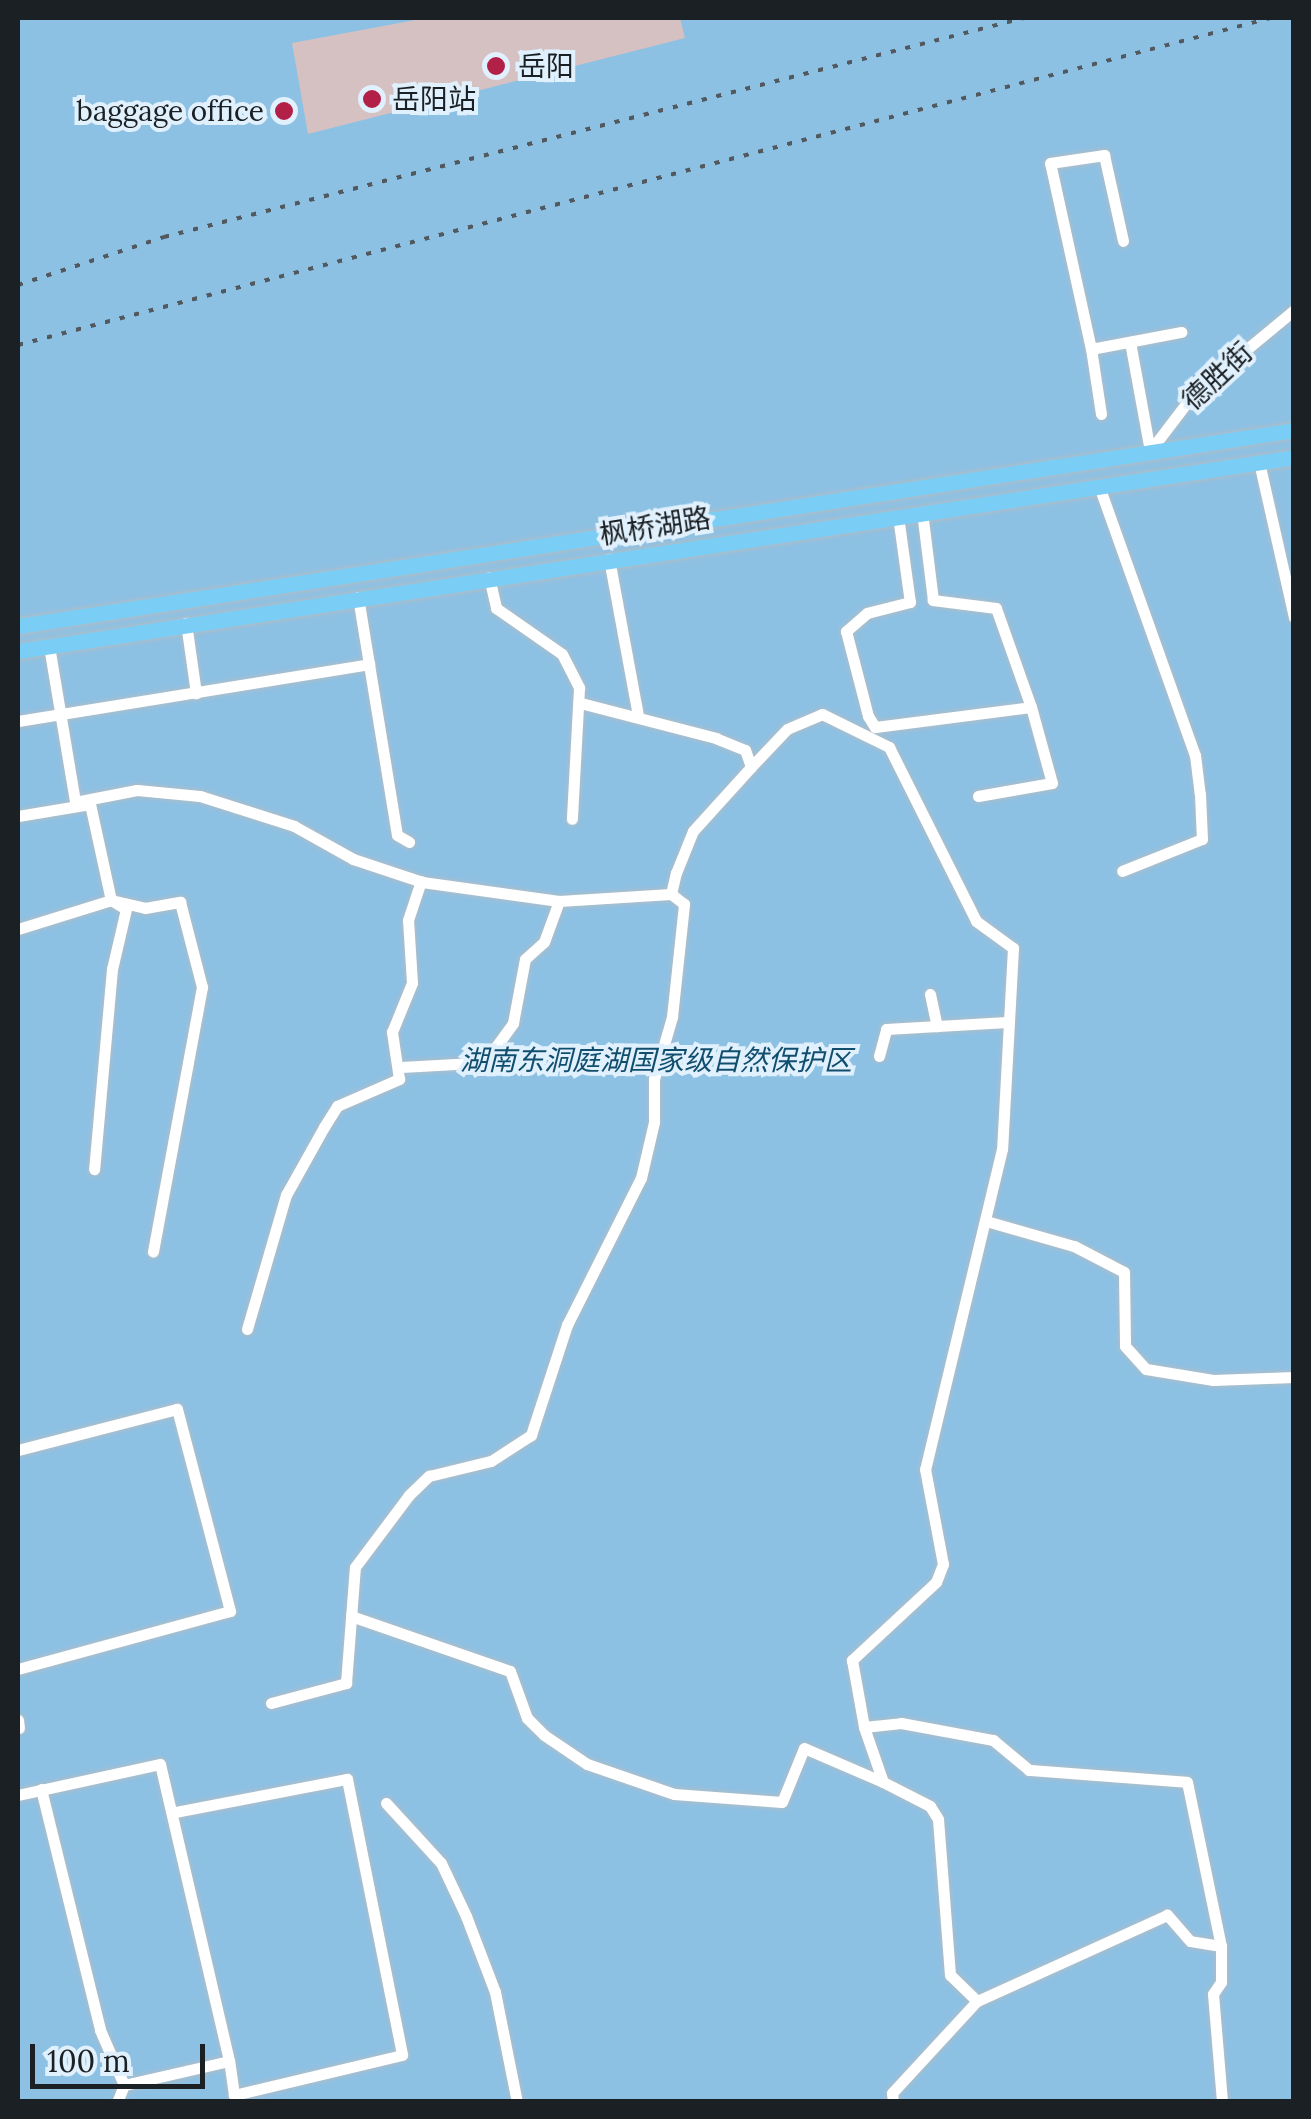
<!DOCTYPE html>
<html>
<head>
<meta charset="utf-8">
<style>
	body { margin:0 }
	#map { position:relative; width:1311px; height:2119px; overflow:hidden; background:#e0f0fc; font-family:Lora,"Noto Sans SC",serif }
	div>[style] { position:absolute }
	.green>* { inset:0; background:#8dc1e4; transform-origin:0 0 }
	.building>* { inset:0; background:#d5c0c2 }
	.roads { filter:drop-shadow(0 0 2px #adbdc8) drop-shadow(0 0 2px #adbdc8) }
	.minor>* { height:11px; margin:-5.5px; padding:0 5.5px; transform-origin:5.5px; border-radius:5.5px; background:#fff }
	.major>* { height:15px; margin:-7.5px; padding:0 7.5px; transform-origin:7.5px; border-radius:7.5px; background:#7acdf5 }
	.rail>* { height:4px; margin-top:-2px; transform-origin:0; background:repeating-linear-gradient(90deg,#51595f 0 5px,transparent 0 15px) }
	.dots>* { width:28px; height:28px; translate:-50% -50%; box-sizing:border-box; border:5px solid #e0f0fc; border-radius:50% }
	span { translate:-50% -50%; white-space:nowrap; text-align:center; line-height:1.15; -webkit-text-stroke:8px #e0f0fc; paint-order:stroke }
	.poi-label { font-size:28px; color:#1a2024 }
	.left { translate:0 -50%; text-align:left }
	.right { translate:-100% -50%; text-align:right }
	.street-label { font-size:28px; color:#1a2024 }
	.park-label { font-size:28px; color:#114e6e; font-style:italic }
	.frame { position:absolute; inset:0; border:20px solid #1a2024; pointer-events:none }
	.scale { position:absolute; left:30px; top:2044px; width:175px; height:45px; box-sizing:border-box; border:5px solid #1a2024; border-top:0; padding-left:12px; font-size:30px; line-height:35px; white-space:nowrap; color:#1a2024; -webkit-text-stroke:8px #e0f0fc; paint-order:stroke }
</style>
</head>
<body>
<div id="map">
	<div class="green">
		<i style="left:18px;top:18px;width:1275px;height:2083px"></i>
	</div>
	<div class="building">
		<i style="clip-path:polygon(426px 18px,680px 18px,685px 38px,308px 134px,292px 43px)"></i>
	</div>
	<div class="roads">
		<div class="minor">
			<i style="left:1130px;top:342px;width:111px;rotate:79.6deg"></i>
			<i style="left:1091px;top:349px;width:190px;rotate:-102.4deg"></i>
			<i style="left:1050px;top:163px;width:55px;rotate:-8.4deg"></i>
			<i style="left:1104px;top:155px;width:88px;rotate:77.5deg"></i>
			<i style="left:1101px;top:414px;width:66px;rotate:-98.7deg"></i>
			<i style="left:1091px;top:349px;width:92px;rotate:-10.7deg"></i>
			<i style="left:1150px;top:451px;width:74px;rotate:-52.7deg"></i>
			<i style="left:1195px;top:392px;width:129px;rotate:-39.6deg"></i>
			<i style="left:1259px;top:462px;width:159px;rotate:77.3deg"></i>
			<i style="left:1099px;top:486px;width:286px;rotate:70.4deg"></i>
			<i style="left:1195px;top:755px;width:39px;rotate:83deg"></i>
			<i style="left:1200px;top:794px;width:45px;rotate:87.5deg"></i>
			<i style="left:1202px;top:839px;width:86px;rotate:158.2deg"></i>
			<i style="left:898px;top:516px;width:87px;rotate:82.1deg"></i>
			<i style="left:910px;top:602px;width:44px;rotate:165.7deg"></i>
			<i style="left:867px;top:613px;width:28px;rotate:139deg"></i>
			<i style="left:846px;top:631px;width:88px;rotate:75.5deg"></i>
			<i style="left:868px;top:716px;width:13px;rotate:58deg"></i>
			<i style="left:875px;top:727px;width:157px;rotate:-7.3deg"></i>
			<i style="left:1031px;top:707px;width:105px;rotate:-109.5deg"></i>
			<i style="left:996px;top:608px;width:64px;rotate:-172.8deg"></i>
			<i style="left:933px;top:600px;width:89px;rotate:-97.1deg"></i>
			<i style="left:609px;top:559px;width:160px;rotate:79.5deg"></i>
			<i style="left:489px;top:577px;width:32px;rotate:77deg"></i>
			<i style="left:496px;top:608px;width:80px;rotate:34.9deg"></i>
			<i style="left:562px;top:654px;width:38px;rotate:63deg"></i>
			<i style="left:579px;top:688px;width:131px;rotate:93.1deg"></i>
			<i style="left:358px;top:597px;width:241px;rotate:80.7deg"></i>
			<i style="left:397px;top:835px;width:14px;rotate:30deg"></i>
			<i style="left:186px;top:623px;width:71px;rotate:81.9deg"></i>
			<i style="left:49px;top:646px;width:158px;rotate:80.5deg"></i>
			<i style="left:75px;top:802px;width:63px;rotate:-11deg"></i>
			<i style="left:137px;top:790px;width:63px;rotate:5.4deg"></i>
			<i style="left:200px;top:796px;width:99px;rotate:17.7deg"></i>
			<i style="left:294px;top:826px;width:68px;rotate:29.2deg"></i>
			<i style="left:353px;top:859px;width:73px;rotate:18.4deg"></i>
			<i style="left:422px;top:882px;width:138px;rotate:7.9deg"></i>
			<i style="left:559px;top:901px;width:112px;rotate:-3.6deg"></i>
			<i style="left:18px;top:721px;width:356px;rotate:-9.2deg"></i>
			<i style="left:751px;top:767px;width:52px;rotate:-46.5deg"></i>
			<i style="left:787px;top:729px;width:38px;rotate:-23deg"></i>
			<i style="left:822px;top:714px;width:75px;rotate:26.2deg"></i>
			<i style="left:889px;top:747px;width:195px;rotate:63.4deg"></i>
			<i style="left:976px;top:921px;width:46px;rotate:36.1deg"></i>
			<i style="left:1013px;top:948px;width:201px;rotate:93.1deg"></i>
			<i style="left:1002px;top:1149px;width:329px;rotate:103.5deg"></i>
			<i style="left:925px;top:1469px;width:97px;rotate:79.3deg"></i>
			<i style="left:943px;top:1564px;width:19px;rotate:111deg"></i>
			<i style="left:936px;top:1582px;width:115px;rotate:137.1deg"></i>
			<i style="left:852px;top:1660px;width:68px;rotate:79.8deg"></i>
			<i style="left:978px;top:796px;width:75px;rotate:-10deg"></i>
			<i style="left:1052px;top:783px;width:79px;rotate:-105.4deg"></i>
			<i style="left:18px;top:816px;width:73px;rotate:-9.5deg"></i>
			<i style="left:90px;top:804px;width:98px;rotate:77.7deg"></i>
			<i style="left:111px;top:900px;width:17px;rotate:31deg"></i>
			<i style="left:126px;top:909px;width:62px;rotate:103.1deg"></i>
			<i style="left:112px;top:969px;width:201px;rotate:95.1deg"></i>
			<i style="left:18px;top:929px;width:97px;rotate:-17.3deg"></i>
			<i style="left:111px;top:900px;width:35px;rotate:13deg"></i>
			<i style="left:145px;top:908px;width:36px;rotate:-10deg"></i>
			<i style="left:180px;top:902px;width:88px;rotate:75.5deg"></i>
			<i style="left:202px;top:987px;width:269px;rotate:100.5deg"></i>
			<i style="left:930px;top:994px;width:33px;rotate:78deg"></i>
			<i style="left:879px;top:1056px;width:28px;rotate:-75deg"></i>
			<i style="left:886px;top:1029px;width:121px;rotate:-3.3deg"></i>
			<i style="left:401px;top:1067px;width:73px;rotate:-3.1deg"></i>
			<i style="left:474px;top:1063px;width:26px;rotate:-36deg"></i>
			<i style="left:495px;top:1048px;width:31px;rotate:-54deg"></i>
			<i style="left:513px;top:1023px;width:65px;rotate:-79.4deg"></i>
			<i style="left:525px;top:959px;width:25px;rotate:-42deg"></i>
			<i style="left:544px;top:942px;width:44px;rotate:-69.9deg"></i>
			<i style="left:986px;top:1221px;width:91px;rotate:15.9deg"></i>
			<i style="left:1074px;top:1246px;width:56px;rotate:27.5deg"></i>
			<i style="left:1124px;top:1272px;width:74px;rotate:89.2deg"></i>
			<i style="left:1125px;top:1346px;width:31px;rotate:48deg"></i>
			<i style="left:1146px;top:1369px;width:68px;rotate:9.3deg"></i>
			<i style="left:1213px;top:1380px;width:81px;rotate:-2.1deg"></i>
			<i style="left:247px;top:1329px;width:140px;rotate:-73.8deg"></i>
			<i style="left:286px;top:1195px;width:78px;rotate:-60.8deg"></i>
			<i style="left:324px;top:1127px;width:25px;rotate:-58deg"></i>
			<i style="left:337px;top:1106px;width:68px;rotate:-23.5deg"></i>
			<i style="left:399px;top:1079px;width:48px;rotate:-98.5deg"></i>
			<i style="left:392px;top:1032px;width:53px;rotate:-67.8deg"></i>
			<i style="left:412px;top:983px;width:63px;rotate:-93.6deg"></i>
			<i style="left:408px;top:920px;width:41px;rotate:-71.6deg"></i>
			<i style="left:18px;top:1450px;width:164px;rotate:-14.5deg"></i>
			<i style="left:177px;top:1409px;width:209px;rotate:75.3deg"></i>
			<i style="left:230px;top:1611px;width:220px;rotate:164.7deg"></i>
			<i style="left:351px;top:1616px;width:168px;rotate:19.1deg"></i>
			<i style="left:510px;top:1671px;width:50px;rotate:70.1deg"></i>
			<i style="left:527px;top:1718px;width:24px;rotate:45deg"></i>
			<i style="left:544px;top:1735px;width:52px;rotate:34deg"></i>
			<i style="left:587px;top:1764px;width:92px;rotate:19deg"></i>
			<i style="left:674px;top:1794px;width:108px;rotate:4.2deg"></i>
			<i style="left:782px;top:1802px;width:58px;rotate:-67.8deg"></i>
			<i style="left:804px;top:1748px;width:86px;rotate:23.3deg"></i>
			<i style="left:271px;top:1703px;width:78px;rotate:-14.9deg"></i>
			<i style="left:346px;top:1683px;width:116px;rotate:-85.6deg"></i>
			<i style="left:355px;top:1567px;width:90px;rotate:-53.1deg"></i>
			<i style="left:409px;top:1495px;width:28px;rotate:-44deg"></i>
			<i style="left:429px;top:1476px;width:64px;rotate:-13.6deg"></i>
			<i style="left:491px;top:1461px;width:48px;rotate:-33deg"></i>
			<i style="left:531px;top:1435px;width:116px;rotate:-71.9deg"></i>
			<i style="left:567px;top:1325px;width:165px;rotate:-63.3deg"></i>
			<i style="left:641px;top:1178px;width:57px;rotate:-76.9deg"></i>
			<i style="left:654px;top:1122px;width:43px;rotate:-90deg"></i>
			<i style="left:654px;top:1079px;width:65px;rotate:-73.8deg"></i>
			<i style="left:672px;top:1017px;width:114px;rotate:-83.9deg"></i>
			<i style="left:684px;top:904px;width:16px;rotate:-142deg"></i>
			<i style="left:671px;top:894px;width:22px;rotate:-77deg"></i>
			<i style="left:676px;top:873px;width:45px;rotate:-68deg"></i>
			<i style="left:693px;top:831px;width:86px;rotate:-47.8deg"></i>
			<i style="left:751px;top:767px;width:18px;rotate:-109deg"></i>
			<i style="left:745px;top:750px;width:31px;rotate:-158deg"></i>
			<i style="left:716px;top:738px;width:139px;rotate:-165.5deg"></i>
			<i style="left:18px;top:1720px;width:8px;rotate:83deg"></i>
			<i style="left:41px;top:1789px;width:248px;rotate:76.2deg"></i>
			<i style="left:100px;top:2030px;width:60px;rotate:66.4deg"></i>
			<i style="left:18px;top:1795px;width:145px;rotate:-12.3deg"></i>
			<i style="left:160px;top:1764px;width:305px;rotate:76.9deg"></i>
			<i style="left:229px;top:2061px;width:108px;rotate:167.1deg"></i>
			<i style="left:124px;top:2085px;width:18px;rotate:112deg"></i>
			<i style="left:386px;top:1803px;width:81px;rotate:47.5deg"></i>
			<i style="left:441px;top:1863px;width:59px;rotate:64.7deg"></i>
			<i style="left:466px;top:1916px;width:81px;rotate:69.1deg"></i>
			<i style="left:495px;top:1992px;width:112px;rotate:78.7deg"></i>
			<i style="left:175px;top:1812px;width:175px;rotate:-10.9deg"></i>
			<i style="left:347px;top:1779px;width:281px;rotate:78.7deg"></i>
			<i style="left:402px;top:2055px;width:173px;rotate:166.6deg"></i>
			<i style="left:234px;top:2095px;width:34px;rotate:-98deg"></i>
			<i style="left:1221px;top:1946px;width:31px;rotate:-171deg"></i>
			<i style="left:1190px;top:1941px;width:35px;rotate:-131deg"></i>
			<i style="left:1167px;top:1915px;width:209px;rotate:155.6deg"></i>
			<i style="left:977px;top:2001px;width:37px;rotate:-136deg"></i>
			<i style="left:950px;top:1975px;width:156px;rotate:-94.4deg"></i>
			<i style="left:938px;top:1819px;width:15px;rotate:-122deg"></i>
			<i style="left:930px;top:1806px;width:53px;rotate:-152.9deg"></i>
			<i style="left:883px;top:1782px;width:58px;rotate:-109.1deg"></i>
			<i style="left:864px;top:1727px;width:37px;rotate:-6deg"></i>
			<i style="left:901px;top:1723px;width:94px;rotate:10.5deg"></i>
			<i style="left:993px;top:1740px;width:47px;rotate:39.8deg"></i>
			<i style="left:1029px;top:1770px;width:158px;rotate:4.3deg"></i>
			<i style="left:1187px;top:1782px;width:167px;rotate:78.3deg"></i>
			<i style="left:1221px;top:1946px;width:36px;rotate:90deg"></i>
			<i style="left:1221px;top:1982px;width:14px;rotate:124deg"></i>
			<i style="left:1213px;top:1994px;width:108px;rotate:85.2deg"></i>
			<i style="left:893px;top:2102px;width:9px;rotate:-96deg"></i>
			<i style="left:892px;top:2093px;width:125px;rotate:-47.3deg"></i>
		</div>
		<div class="major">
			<i style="left:18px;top:626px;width:1291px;rotate:-8.73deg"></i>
			<i style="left:18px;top:651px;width:1291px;rotate:-8.64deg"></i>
		</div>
	</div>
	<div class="rail">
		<i style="left:18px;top:285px;width:154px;rotate:-18.2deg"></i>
		<i style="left:164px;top:237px;width:887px;rotate:-14.29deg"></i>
		<i style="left:18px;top:345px;width:1295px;rotate:-14.63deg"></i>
	</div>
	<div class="dots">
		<i style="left:496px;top:66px;background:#b22047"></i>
		<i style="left:372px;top:99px;background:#b22047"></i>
		<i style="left:284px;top:111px;background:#b22047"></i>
	</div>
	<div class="poi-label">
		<span class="left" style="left:518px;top:66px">岳阳</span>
		<span class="left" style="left:392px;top:99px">岳阳站</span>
		<span class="right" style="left:264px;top:111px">baggage office</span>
	</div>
	<div class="street-label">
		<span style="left:1217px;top:376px;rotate:-43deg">德胜街</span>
		<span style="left:655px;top:526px;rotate:-9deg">枫桥湖路</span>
	</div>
	<div class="park-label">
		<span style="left:656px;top:1060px">湖南东洞庭湖国家级自然保护区</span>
	</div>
	<div class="frame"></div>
	<div class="scale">100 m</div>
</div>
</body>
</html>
